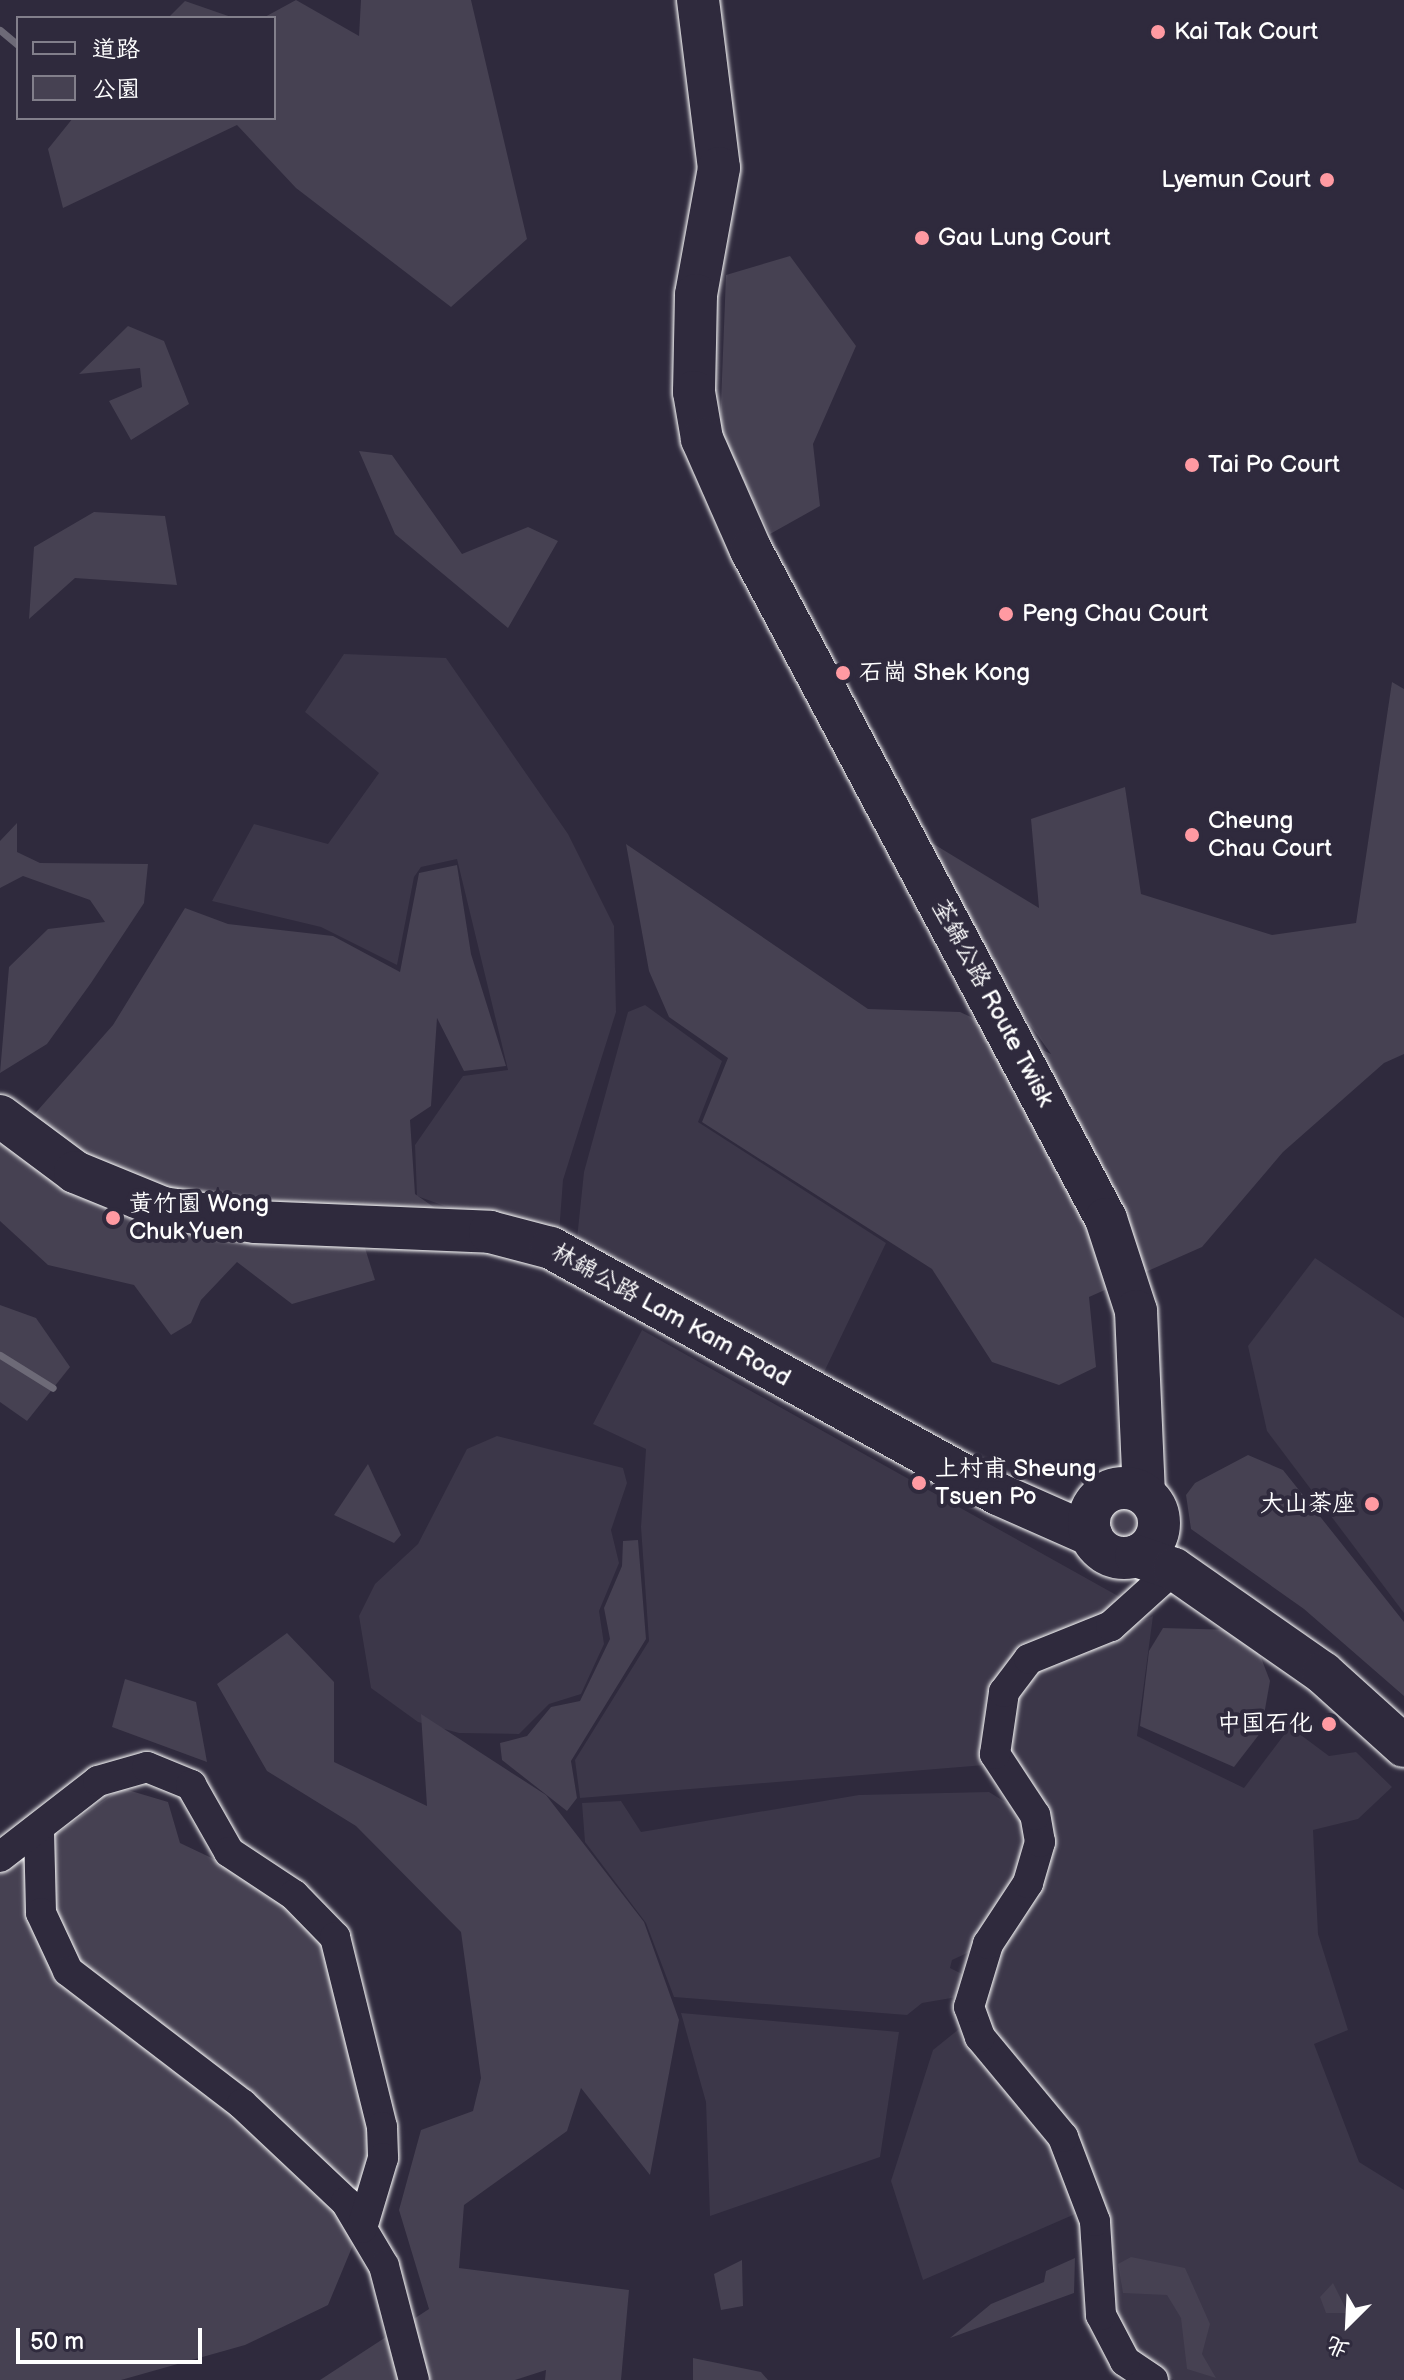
<!DOCTYPE html>
<html>
<head>
<meta charset="utf-8">
<style>
	body { margin:0 }
	#map { position:relative; width:1404px; height:2380px; overflow:hidden; background:#2f2a3d; font-family:"Balsamiq Sans","LXGW WenKai TC",sans-serif }
	div>[style] { position:absolute }
	.built>* { inset:0; background:#3c3749 }
	.green>* { inset:0; background:#464152 }
	.round { border-radius:50% }
	.stream>* { height:7px; margin:-3.5px; padding:0 3.5px; transform-origin:3.5px; border-radius:3.5px; background:#6d6a77 }
	.roads { filter:drop-shadow(0 0 2px #fff) drop-shadow(0 0 2px #fff) }
	.street>* { height:30px; margin:-15px; padding:0 15px; transform-origin:15px; border-radius:15px; background:#2f2a3d }
	.secondary>* { height:42px; margin:-21px; padding:0 21px; transform-origin:21px; border-radius:21px; background:#2f2a3d }
	.secondary>.ring { margin:-21px; padding:0; box-sizing:content-box; background:none; border:42px solid #2f2a3d; border-radius:50% }
	.dots>* { width:22px; height:22px; translate:-50% -50%; box-sizing:border-box; border:4px solid #2f2a3d; border-radius:50% }
	span { translate:-50% -50%; white-space:nowrap; text-align:center; line-height:1.15; -webkit-text-stroke:8px #2f2a3d; paint-order:stroke }
	.poi-label { font-size:24px; color:#fff }
	.left { translate:0 -50%; text-align:left }
	.right { translate:-100% -50%; text-align:right }
	.street-label { font-size:24px; color:#fff }
	.legend { position:absolute; left:16px; top:16px; width:260px; height:104px; box-sizing:border-box; background:#2f2a3d; border:2px solid #827f8b; margin:0; padding:10px 14px; list-style:none; font-size:24px; color:#fff }
	.legend li { display:flex; align-items:center; gap:16px; height:40px }
	.legend b { width:40px; border:2px solid #827f8b }
	.north { position:absolute; left:1308px; top:2284px; width:80px; height:80px; -webkit-text-stroke:6px #2f2a3d; paint-order:stroke; rotate:204deg; font-size:22px; font-weight:700; line-height:32px; text-align:center; color:#fff }
	.north::after { content:''; display:block; margin:auto; width:28px; height:36px; background:#fff; clip-path:polygon(50% 0,100% 100%,50% 72%,0 100%) }
	.scale { position:absolute; left:16px; top:2328px; width:186px; height:36px; box-sizing:border-box; border:4px solid #fff; border-top:0; padding-left:10px; font-size:24px; line-height:28px; white-space:nowrap; color:#fff; -webkit-text-stroke:6px #2f2a3d; paint-order:stroke }
</style>
</head>
<body>
<div id="map">
	<div class="built">
		<i style="clip-path:polygon(344px 654px,446px 658px,568px 834px,614px 926px,616px 1012px,563px 1180px,558px 1247px,417px 1196px,415px 1145px,463px 1076px,508px 1070px,457px 859px,421px 867px,414px 877px,397px 965px,321px 927px,212px 901px,254px 824px,328px 844px,379px 773px,305px 712px)"></i>
		<i style="clip-path:polygon(645px 1005px,722px 1061px,698px 1122px,886px 1243px,814px 1393px,575px 1258px,584px 1172px,628px 1012px)"></i>
		<i style="clip-path:polygon(1315px 1258px,1404px 1318px,1404px 1613px,1267px 1431px,1248px 1346px)"></i>
		<i style="clip-path:polygon(642px 1330px,1127px 1601px,991px 1686px,985px 1765px,580px 1798px,575px 1760px,649px 1641px,641px 1527px,646px 1449px,593px 1424px)"></i>
		<i style="clip-path:polygon(497px 1436px,623px 1468px,627px 1483px,611px 1530px,619px 1563px,599px 1611px,604px 1644px,581px 1694px,549px 1704px,519px 1734px,459px 1733px,418px 1722px,371px 1688px,359px 1616px,375px 1584px,418px 1544px,467px 1449px)"></i>
		<i style="clip-path:polygon(1153px 1616px,1137px 1736px,1244px 1788px,1290px 1727px,1329px 1756px,1356px 1752px,1392px 1787px,1358px 1819px,1313px 1830px,1318px 1934px,1348px 2030px,1314px 2044px,1359px 2162px,1404px 2190px,1404px 2380px,1174px 2380px,1138px 2362px,1115px 2329px,1109px 2244px,982px 2010px,997px 1948px,1042px 1864px,1007px 1767px,1015px 1682px)"></i>
		<i style="clip-path:polygon(989px 1792px,1018px 1810px,1029px 1849px,978px 1948px,952px 1960px,950px 1968px,964px 1975px,963px 1996px,922px 2003px,907px 2015px,674px 1997px,646px 1923px,585px 1842px,582px 1803px,621px 1801px,641px 1832px,859px 1795px)"></i>
		<i style="clip-path:polygon(681px 2013px,899px 2032px,880px 2157px,710px 2216px,706px 2102px)"></i>
		<i style="clip-path:polygon(959px 2029px,1040px 2113px,1082px 2211px,923px 2280px,891px 2181px,933px 2050px)"></i>
	</div>
	<div class="green">
		<i style="clip-path:polygon(296px 0,359px 36px,361px 0,471px 0,527px 239px,451px 307px,296px 188px,237px 125px,63px 208px,48px 149px,73px 118px,274px 118px,274px 18px,263px 18px)"></i>
		<i style="clip-path:polygon(185px 1px,234px 18px,168px 18px)"></i>
		<i style="clip-path:polygon(790px 256px,856px 346px,813px 444px,820px 506px,770px 534px,720px 430px,726px 275px)"></i>
		<i style="clip-path:polygon(128px 326px,164px 341px,189px 404px,131px 440px,109px 401px,142px 387px,140px 368px,79px 374px)"></i>
		<i style="clip-path:polygon(359px 451px,392px 455px,462px 554px,528px 527px,558px 541px,508px 628px,395px 534px)"></i>
		<i style="clip-path:polygon(94px 512px,165px 516px,177px 585px,75px 578px,29px 619px,34px 547px)"></i>
		<i style="clip-path:polygon(1392px 682px,1404px 689px,1404px 1054px,1384px 1063px,1283px 1152px,1202px 1247px,1089px 1297px,1096px 1367px,1059px 1385px,992px 1362px,932px 1269px,702px 1122px,728px 1058px,669px 1017px,649px 971px,626px 844px,868px 1009px,960px 1012px,1051px 1054px,991px 970px,927px 840px,1039px 908px,1031px 819px,1125px 787px,1141px 894px,1272px 935px,1356px 923px)"></i>
		<i style="clip-path:polygon(17px 823px,17px 852px,40px 863px,148px 864px,144px 903px,91px 983px,47px 1044px,0 1073px,9px 967px,48px 929px,105px 922px,90px 900px,23px 876px,0 888px,0 841px)"></i>
		<i style="clip-path:polygon(457px 865px,471px 954px,506px 1066px,464px 1071px,437px 1018px,431px 1106px,410px 1120px,415px 1194px,445px 1215px,387px 1217px,365px 1248px,375px 1280px,292px 1304px,237px 1262px,201px 1300px,191px 1323px,171px 1335px,134px 1285px,48px 1265px,0 1221px,0 1137px,9px 1143px,113px 1025px,185px 908px,228px 924px,333px 936px,400px 972px,419px 873px)"></i>
		<i style="clip-path:polygon(0 1305px,36px 1318px,70px 1367px,27px 1421px,0 1402px)"></i>
		<i style="clip-path:polygon(1248px 1455px,1283px 1470px,1404px 1622px,1404px 1696px,1304px 1609px,1191px 1529px,1186px 1495px,1195px 1483px)"></i>
		<i style="clip-path:polygon(368px 1464px,401px 1535px,394px 1543px,334px 1515px)"></i>
		<i class="round" style="left:1111px;top:1504px;width:34px;height:34px"></i>
		<i style="clip-path:polygon(638px 1540px,646px 1639px,571px 1761px,577px 1798px,567px 1811px,502px 1760px,500px 1743px,527px 1736px,551px 1707px,580px 1701px,610px 1639px,604px 1608px,622px 1566px,623px 1541px)"></i>
		<i style="clip-path:polygon(1163px 1628px,1235px 1630px,1260px 1655px,1270px 1681px,1261px 1732px,1234px 1767px,1140px 1726px,1149px 1651px)"></i>
		<i style="clip-path:polygon(287px 1633px,334px 1682px,334px 1762px,427px 1806px,421px 1714px,546px 1795px,644px 1922px,679px 2020px,650px 2175px,581px 2088px,567px 2131px,464px 2205px,459px 2268px,629px 2290px,621px 2380px,545px 2380px,546px 2370px,515px 2380px,320px 2380px,429px 2309px,399px 2210px,421px 2130px,473px 2111px,481px 2078px,461px 1932px,356px 1826px,267px 1771px,217px 1684px)"></i>
		<i style="clip-path:polygon(125px 1679px,196px 1702px,207px 1762px,112px 1727px)"></i>
		<i style="clip-path:polygon(121px 1788px,168px 1802px,180px 1843px,256px 1879px,323px 1943px,380px 2180px,328px 2305px,245px 2345px,121px 2380px,0 2380px,0 1874px)"></i>
		<i style="clip-path:polygon(1131px 2257px,1185px 2268px,1210px 2324px,1202px 2354px,1216px 2378px,1187px 2369px,1181px 2318px,1167px 2295px,1123px 2293px,1118px 2264px)"></i>
		<i style="clip-path:polygon(1075px 2258px,1074px 2293px,950px 2338px,991px 2304px,1044px 2282px,1046px 2271px)"></i>
		<i style="clip-path:polygon(742px 2260px,743px 2306px,721px 2310px,714px 2274px)"></i>
		<i style="clip-path:polygon(1333px 2283px,1348px 2313px,1326px 2313px,1320px 2297px)"></i>
		<i style="clip-path:polygon(693px 2358px,761px 2372px,768px 2380px,693px 2380px)"></i>
	</div>
	<div class="stream">
		<i style="left:0;top:30px;width:23px;rotate:40deg"></i>
		<i style="left:0;top:1355px;width:62px;rotate:31.9deg"></i>
	</div>
	<div class="roads">
		<div class="street">
			<i style="left:39px;top:1830px;width:83px;rotate:88.6deg"></i>
			<i style="left:41px;top:1913px;width:64px;rotate:65deg"></i>
			<i style="left:68px;top:1971px;width:219px;rotate:37.4deg"></i>
			<i style="left:242px;top:2104px;width:143px;rotate:43.3deg"></i>
			<i style="left:346px;top:2202px;width:74px;rotate:59.3deg"></i>
			<i style="left:384px;top:2266px;width:118px;rotate:75.3deg"></i>
			<i style="left:0;top:1857px;width:124px;rotate:-37.8deg"></i>
			<i style="left:98px;top:1781px;width:51px;rotate:-15.9deg"></i>
			<i style="left:147px;top:1767px;width:48px;rotate:22.2deg"></i>
			<i style="left:191px;top:1785px;width:77px;rotate:60.4deg"></i>
			<i style="left:229px;top:1852px;width:78px;rotate:33.5deg"></i>
			<i style="left:294px;top:1895px;width:59px;rotate:45.7deg"></i>
			<i style="left:335px;top:1937px;width:196px;rotate:76.1deg"></i>
			<i style="left:382px;top:2127px;width:31px;rotate:88deg"></i>
			<i style="left:383px;top:2158px;width:73px;rotate:106.7deg"></i>
			<i style="left:1153px;top:2380px;width:34px;rotate:-146deg"></i>
			<i style="left:1125px;top:2361px;width:52px;rotate:-117.6deg"></i>
			<i style="left:1101px;top:2315px;width:94px;rotate:-93.7deg"></i>
			<i style="left:1095px;top:2221px;width:90px;rotate:-110.9deg"></i>
			<i style="left:1063px;top:2137px;width:130px;rotate:-129.7deg"></i>
			<i style="left:980px;top:2037px;width:32px;rotate:-110deg"></i>
			<i style="left:969px;top:2007px;width:66px;rotate:-73.2deg"></i>
			<i style="left:988px;top:1944px;width:73px;rotate:-56.7deg"></i>
			<i style="left:1028px;top:1883px;width:43px;rotate:-73.7deg"></i>
			<i style="left:1040px;top:1842px;width:27px;rotate:-100deg"></i>
			<i style="left:1035px;top:1815px;width:73px;rotate:-123.3deg"></i>
			<i style="left:995px;top:1754px;width:63px;rotate:-81.7deg"></i>
			<i style="left:1004px;top:1692px;width:41px;rotate:-52.9deg"></i>
			<i style="left:1029px;top:1659px;width:88px;rotate:-21.9deg"></i>
			<i style="left:1111px;top:1626px;width:85px;rotate:-42.1deg"></i>
		</div>
		<div class="secondary">
			<i style="left:698px;top:0;width:169px;rotate:82.9deg"></i>
			<i style="left:719px;top:168px;width:129px;rotate:100.3deg"></i>
			<i style="left:696px;top:295px;width:97px;rotate:91.2deg"></i>
			<i style="left:694px;top:392px;width:48px;rotate:80.3deg"></i>
			<i style="left:702px;top:439px;width:121px;rotate:66.2deg"></i>
			<i style="left:751px;top:550px;width:757px;rotate:62.05deg"></i>
			<i style="left:1106px;top:1219px;width:97px;rotate:71.9deg"></i>
			<i style="left:1136px;top:1311px;width:183px;rotate:87.5deg"></i>
			<i style="left:0;top:1116px;width:94px;rotate:36.7deg"></i>
			<i style="left:75px;top:1172px;width:95px;rotate:22.2deg"></i>
			<i style="left:163px;top:1208px;width:93px;rotate:8.7deg"></i>
			<i style="left:255px;top:1222px;width:235px;rotate:2.4deg"></i>
			<i style="left:490px;top:1232px;width:63px;rotate:14.7deg"></i>
			<i style="left:551px;top:1248px;width:510px;rotate:28.83deg"></i>
			<i style="left:998px;top:1494px;width:102px;rotate:23.8deg"></i>
			<i class="ring" style="left:1089px;top:1488px;width:28px;height:28px"></i>
			<i style="left:1136px;top:1556px;width:40px;rotate:18.9deg"></i>
			<i style="left:1174px;top:1569px;width:182px;rotate:34.9deg"></i>
			<i style="left:1323px;top:1673px;width:109px;rotate:42deg"></i>
		</div>
	</div>
	<div class="dots">
		<i style="left:1158px;top:32px;background:#ff9aa2"></i>
		<i style="left:1327px;top:180px;background:#ff9aa2"></i>
		<i style="left:922px;top:238px;background:#ff9aa2"></i>
		<i style="left:1192px;top:465px;background:#ff9aa2"></i>
		<i style="left:1006px;top:614px;background:#ff9aa2"></i>
		<i style="left:843px;top:673px;background:#ff9aa2"></i>
		<i style="left:1192px;top:835px;background:#ff9aa2"></i>
		<i style="left:113px;top:1218px;background:#ff9aa2"></i>
		<i style="left:919px;top:1483px;background:#ff9aa2"></i>
		<i style="left:1372px;top:1504px;background:#ff9aa2"></i>
		<i style="left:1329px;top:1724px;background:#ff9aa2"></i>
	</div>
	<div class="poi-label">
		<span class="left" style="left:1174px;top:32px">Kai Tak Court</span>
		<span class="right" style="left:1311px;top:180px">Lyemun Court</span>
		<span class="left" style="left:938px;top:238px">Gau Lung Court</span>
		<span class="left" style="left:1208px;top:465px">Tai Po Court</span>
		<span class="left" style="left:1022px;top:614px">Peng Chau Court</span>
		<span class="left" style="left:859px;top:673px">石崗 Shek Kong</span>
		<span class="left" style="left:1208px;top:835px">Cheung<br>Chau Court</span>
		<span class="left" style="left:129px;top:1218px">黃竹園 Wong<br>Chuk Yuen</span>
		<span class="left" style="left:935px;top:1483px">上村甫 Sheung<br>Tsuen Po</span>
		<span class="right" style="left:1356px;top:1504px">大山荼座</span>
		<span class="right" style="left:1313px;top:1724px">中国石化</span>
	</div>
	<div class="street-label">
		<span style="left:993px;top:1003px;rotate:62deg">荃錦公路 Route Twisk</span>
		<span style="left:671px;top:1315px;rotate:29deg">林錦公路 Lam Kam Road</span>
	</div>
	<ul class="legend">
	<li><b style="height:10px;background:#2f2a3d"></b>道路</li>
	<li><b style="height:22px;background:#464152"></b>公園</li>
	</ul>
	<div class="north">北</div>
	<div class="scale">50 m</div>
</div>
</body>
</html>
